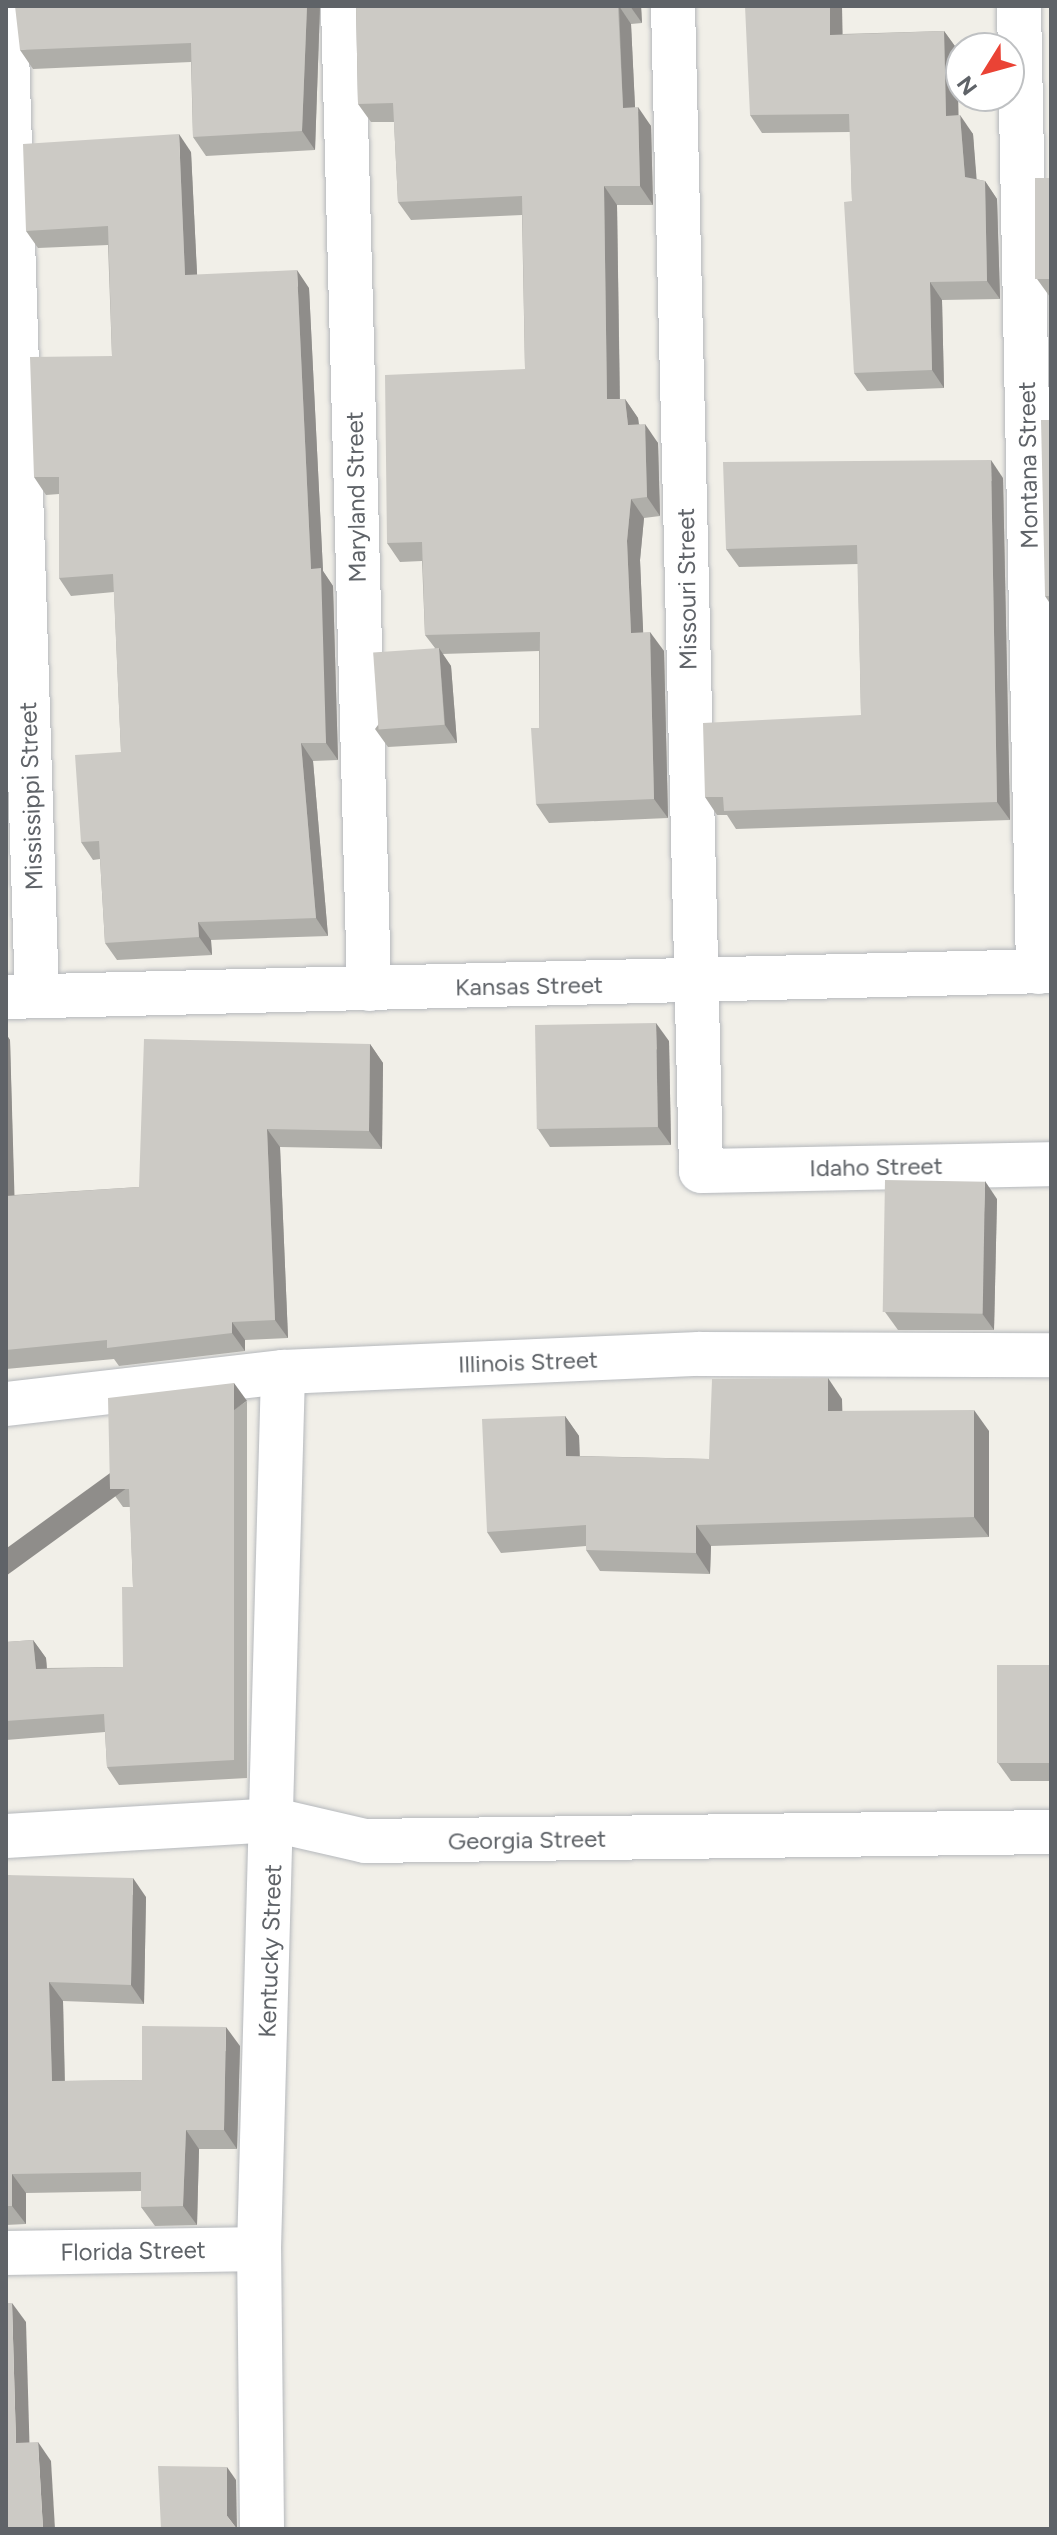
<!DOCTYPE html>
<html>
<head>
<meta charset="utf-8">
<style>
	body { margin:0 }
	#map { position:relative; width:1057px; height:2535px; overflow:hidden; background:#f1efe8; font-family:Figtree,sans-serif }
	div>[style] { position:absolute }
	.roads { filter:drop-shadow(0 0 2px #b5b8bc) drop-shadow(0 0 2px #b5b8bc) }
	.minor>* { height:44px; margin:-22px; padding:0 22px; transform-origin:22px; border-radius:22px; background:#fff }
	.wall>* { inset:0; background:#afaea9 }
	.shaded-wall>* { inset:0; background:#8f8d8a; transform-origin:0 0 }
	.building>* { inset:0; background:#cccac5; transform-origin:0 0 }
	span { translate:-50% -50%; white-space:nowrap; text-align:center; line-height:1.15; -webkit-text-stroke:6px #fff; paint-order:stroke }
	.street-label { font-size:24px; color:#5f6368 }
	.frame { position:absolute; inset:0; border:8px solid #5f6368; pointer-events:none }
	.north { position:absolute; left:945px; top:32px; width:80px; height:80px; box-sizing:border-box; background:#fff; border:2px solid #bfc1c3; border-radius:50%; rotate:233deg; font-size:22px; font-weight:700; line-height:32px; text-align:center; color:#5f6368 }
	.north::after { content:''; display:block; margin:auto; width:28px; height:36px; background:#ea4335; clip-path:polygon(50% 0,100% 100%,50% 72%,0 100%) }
</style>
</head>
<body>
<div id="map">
	<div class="roads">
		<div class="minor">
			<i style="left:343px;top:6px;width:983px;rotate:88.48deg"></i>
			<i style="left:673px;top:6px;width:1165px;rotate:88.62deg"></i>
			<i style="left:701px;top:1171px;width:350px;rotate:-1.1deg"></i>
			<i style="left:1019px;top:6px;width:966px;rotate:88.87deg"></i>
			<i style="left:6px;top:20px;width:976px;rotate:88.18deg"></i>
			<i style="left:6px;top:997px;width:1045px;rotate:-1.43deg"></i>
			<i style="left:6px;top:1404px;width:279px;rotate:-6.6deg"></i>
			<i style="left:283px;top:1372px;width:416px;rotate:-2.5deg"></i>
			<i style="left:699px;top:1354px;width:352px;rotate:0.2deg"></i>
			<i style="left:6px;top:1836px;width:268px;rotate:-3.4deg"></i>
			<i style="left:274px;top:1820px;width:93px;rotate:13deg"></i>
			<i style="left:365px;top:1841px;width:686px;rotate:-0.75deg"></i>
			<i style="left:6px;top:2253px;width:253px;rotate:-0.9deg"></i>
			<i style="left:262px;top:2529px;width:280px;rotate:-90.6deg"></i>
			<i style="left:259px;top:2249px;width:877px;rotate:-88.43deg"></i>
		</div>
	</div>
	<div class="wall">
		<i style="clip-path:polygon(320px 6px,315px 150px,206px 156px,193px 137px,191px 62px,33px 69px,20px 50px)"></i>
		<i style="clip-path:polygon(356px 6px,641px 6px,642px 23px,631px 24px,635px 108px,651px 126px,653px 205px,617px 205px,620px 399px,625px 399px,638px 418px,639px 424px,658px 443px,660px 516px,644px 518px,640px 560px,643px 633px,664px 651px,668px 818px,549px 823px,536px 804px,539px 728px,539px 651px,442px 654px,451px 666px,457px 743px,388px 747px,375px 729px,435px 648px,425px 635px,422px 561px,400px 562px,387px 543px,525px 369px,522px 215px,411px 220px,398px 202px,394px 122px,371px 122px,358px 104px)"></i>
		<i style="clip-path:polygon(944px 31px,957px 49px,958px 116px,973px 134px,976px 179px,985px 181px,997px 199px,1000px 299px,942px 300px,944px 388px,867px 391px,854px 373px,852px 201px,850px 132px,762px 133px,750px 115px,843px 34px)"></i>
		<i style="clip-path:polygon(191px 152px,197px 275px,309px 288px,323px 571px,333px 586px,338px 760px,313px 761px,328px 936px,211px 940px,212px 955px,117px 960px,105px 943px,100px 859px,93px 860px,81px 842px,121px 752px,114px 592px,71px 596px,59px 578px,59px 494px,46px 495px,34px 477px,112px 356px,108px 245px,38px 248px,26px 231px)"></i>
		<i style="clip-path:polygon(1051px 178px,1051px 297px,1050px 297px,1037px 279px)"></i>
		<i style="clip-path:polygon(1051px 420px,1051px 605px,1045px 596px)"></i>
		<i style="clip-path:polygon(1003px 478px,1010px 820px,736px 829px,727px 815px,717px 815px,705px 797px,861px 715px,858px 564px,739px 567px,726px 549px)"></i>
		<i style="clip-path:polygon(6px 1034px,10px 1040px,14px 1195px,139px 1187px,370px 1044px,383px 1063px,382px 1149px,280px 1147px,288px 1338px,245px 1340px,245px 1351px,119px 1366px,114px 1359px,6px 1369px)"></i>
		<i style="clip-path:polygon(669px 1041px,671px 1145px,550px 1147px,538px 1129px)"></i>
		<i style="clip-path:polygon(997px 1199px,994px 1330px,898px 1330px,885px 1312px)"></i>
		<i style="clip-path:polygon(842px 1399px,842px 1411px,989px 1431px,989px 1537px,711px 1546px,710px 1574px,600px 1571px,586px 1550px,586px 1546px,501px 1553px,487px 1532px,565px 1416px,579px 1436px,580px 1456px,709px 1459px)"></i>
		<i style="clip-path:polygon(247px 1401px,247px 1778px,119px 1785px,107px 1767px,105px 1732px,6px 1740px,6px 1642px,33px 1640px,46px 1658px,47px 1668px,123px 1667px,133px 1587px,130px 1507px,123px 1507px,110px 1489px)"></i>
		<i style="clip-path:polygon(1051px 1665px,1051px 1781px,1011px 1781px,998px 1763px)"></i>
		<i style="clip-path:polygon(6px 1875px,146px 1897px,144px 2004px,63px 2001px,65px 2081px,142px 2080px,240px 2046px,237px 2149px,199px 2149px,197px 2225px,155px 2226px,141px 2207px,141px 2191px,26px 2193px,26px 2224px,6px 2225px)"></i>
	</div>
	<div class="shaded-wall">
		<i style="clip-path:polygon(307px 6px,320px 6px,315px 150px,302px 131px)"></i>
		<i style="clip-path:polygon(619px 6px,631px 24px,636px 127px,623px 108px)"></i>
		<i style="clip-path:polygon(630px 6px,641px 6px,642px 23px)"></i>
		<i style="clip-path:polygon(830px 6px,842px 6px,843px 53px,830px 35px)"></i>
		<i style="clip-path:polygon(944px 31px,957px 49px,959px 134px,946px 116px)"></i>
		<i style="clip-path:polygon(638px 107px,651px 126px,653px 205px,640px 186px)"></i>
		<i style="clip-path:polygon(960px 115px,973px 134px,978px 196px,965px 177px)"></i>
		<i style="clip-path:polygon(179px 134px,191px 152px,198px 293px,185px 275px)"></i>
		<i style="clip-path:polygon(985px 181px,997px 199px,1000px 299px,987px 281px)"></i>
		<i style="clip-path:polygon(604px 186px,617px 205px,620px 418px,607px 399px)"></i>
		<i style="clip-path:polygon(297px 270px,309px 288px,323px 571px,333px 586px,338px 760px,326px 743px,311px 569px)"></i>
		<i style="clip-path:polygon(930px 282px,942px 300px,944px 388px,932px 370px)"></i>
		<i style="clip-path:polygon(625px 399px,638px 418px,641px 444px,628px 425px)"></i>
		<i style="clip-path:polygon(645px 424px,658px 443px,660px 516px,647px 497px)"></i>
		<i style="clip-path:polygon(991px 460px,1003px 478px,1010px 820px,997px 802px)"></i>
		<i style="clip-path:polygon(631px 499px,644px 518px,640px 560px,644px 651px,631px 633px,627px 541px)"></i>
		<i style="clip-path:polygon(650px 632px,664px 651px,668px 818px,654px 799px)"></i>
		<i style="clip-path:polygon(439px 648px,451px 666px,457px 743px,445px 725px)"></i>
		<i style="clip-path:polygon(301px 743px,313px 761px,328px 936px,316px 918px)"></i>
		<i style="clip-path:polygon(198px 922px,211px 940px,212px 955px,199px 937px)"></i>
		<i style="clip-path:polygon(656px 1023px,669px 1041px,671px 1145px,658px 1127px)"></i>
		<i style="clip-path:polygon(6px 1034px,10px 1040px,15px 1214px,6px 1202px)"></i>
		<i style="clip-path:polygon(370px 1044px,383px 1063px,382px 1149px,369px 1131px)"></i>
		<i style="clip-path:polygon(267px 1129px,280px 1147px,288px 1338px,275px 1320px)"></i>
		<i style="clip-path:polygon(985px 1181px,997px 1199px,994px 1330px,981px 1312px)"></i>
		<i style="clip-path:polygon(232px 1322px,245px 1340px,245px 1351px,232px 1333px)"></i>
		<i style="clip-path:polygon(828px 1378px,842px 1399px,843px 1432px,828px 1411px)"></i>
		<i style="left:234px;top:1383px;width:22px;height:377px;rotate:54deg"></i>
		<i style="clip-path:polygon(974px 1410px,989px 1431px,989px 1537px,974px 1517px)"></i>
		<i style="clip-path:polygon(565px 1416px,579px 1436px,580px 1477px,566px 1456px)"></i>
		<i style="clip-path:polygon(696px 1525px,711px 1546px,710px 1574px,696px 1553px)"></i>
		<i style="clip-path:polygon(33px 1640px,46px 1658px,48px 1687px,36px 1669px)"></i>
		<i style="clip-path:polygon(133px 1878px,146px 1897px,144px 2004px,131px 1985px)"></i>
		<i style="clip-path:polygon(49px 1982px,63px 2001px,65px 2100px,52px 2081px)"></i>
		<i style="clip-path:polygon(226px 2027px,240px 2046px,237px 2149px,224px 2130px)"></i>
		<i style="clip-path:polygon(186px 2130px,199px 2149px,197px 2225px,183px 2206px)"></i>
		<i style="clip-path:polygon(12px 2174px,26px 2193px,26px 2224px,12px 2206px)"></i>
		<i style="clip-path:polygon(12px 2303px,26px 2322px,30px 2462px,16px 2443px)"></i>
		<i style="clip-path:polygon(38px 2442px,51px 2461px,55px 2529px,43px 2529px)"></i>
		<i style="clip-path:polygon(227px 2467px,236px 2480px,237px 2529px,227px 2516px)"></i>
	</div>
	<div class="building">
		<i style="clip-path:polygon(15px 6px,307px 6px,302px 131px,193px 137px,191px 43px,20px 50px)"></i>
		<i style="clip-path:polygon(356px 6px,618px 6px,623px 108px,638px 107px,640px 186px,604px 186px,607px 399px,625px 399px,628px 425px,645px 424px,647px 497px,631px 499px,627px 541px,631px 633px,650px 632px,654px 799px,536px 804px,531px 728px,539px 728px,540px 632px,425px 635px,422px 542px,387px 543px,385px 375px,525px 369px,522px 196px,398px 202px,393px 103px,358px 104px)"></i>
		<i style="clip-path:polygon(745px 6px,830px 6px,830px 35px,944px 31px,946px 116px,960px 115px,965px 177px,985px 181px,987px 281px,930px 282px,932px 370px,854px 373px,844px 202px,852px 201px,849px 114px,750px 115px)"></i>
		<i style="clip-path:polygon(179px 134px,185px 275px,297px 270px,311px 569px,321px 568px,326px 743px,301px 743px,316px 918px,198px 922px,199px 937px,105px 943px,99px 841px,81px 842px,75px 755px,121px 752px,113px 574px,59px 578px,59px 477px,34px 477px,30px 357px,112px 356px,108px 226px,26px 231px,23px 144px)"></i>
		<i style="left:1051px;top:178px;width:101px;height:16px;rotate:90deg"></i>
		<i style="clip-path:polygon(1041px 420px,1051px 420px,1051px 596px,1045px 596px)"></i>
		<i style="clip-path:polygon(991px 460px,997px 802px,724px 811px,723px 797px,705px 797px,703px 723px,861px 715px,857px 545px,726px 549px,723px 462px)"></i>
		<i style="left:439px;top:648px;width:77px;height:66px;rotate:86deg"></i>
		<i style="left:656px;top:1023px;width:104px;height:121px;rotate:89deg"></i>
		<i style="clip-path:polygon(144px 1039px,370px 1044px,369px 1131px,267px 1129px,275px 1320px,232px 1322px,232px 1333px,107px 1348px,107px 1340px,6px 1350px,6px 1196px,139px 1187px)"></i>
		<i style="left:885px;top:1180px;width:100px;height:132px;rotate:1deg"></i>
		<i style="clip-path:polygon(828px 1378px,828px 1411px,974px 1410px,974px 1517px,696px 1525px,696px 1553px,586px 1550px,586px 1525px,487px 1532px,482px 1419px,565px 1416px,566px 1456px,709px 1459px,712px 1379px)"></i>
		<i style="clip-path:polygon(234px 1383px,234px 1760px,107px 1767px,104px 1714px,6px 1721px,6px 1642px,33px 1640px,36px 1669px,123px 1667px,122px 1587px,133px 1587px,129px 1489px,110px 1489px,108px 1398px)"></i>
		<i style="left:997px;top:1665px;width:54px;height:98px"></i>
		<i style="clip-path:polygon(6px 1875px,133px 1878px,131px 1985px,49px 1982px,52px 2081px,142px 2080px,142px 2026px,226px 2027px,224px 2130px,186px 2130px,183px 2206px,141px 2207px,141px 2172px,12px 2174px,12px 2206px,6px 2206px)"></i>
		<i style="clip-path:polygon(6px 2303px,12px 2303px,16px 2443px,38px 2442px,43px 2529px,6px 2529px)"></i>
		<i style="clip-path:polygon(158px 2466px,227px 2467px,227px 2516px,237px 2529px,161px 2529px)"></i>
	</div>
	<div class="street-label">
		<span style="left:1028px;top:465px;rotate:-91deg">Montana Street</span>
		<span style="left:356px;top:497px;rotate:-91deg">Maryland Street</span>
		<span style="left:687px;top:589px;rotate:-91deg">Missouri Street</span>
		<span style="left:31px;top:796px;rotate:-92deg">Mississippi Street</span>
		<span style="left:529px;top:986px;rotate:-1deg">Kansas Street</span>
		<span style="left:876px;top:1167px;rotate:-1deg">Idaho Street</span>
		<span style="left:528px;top:1362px;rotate:-2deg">Illinois Street</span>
		<span style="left:527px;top:1840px;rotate:-1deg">Georgia Street</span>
		<span style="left:270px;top:1951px;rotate:-88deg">Kentucky Street</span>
		<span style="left:133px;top:2251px;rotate:-1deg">Florida Street</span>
	</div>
	<div class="frame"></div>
	<div class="north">N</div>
</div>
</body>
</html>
